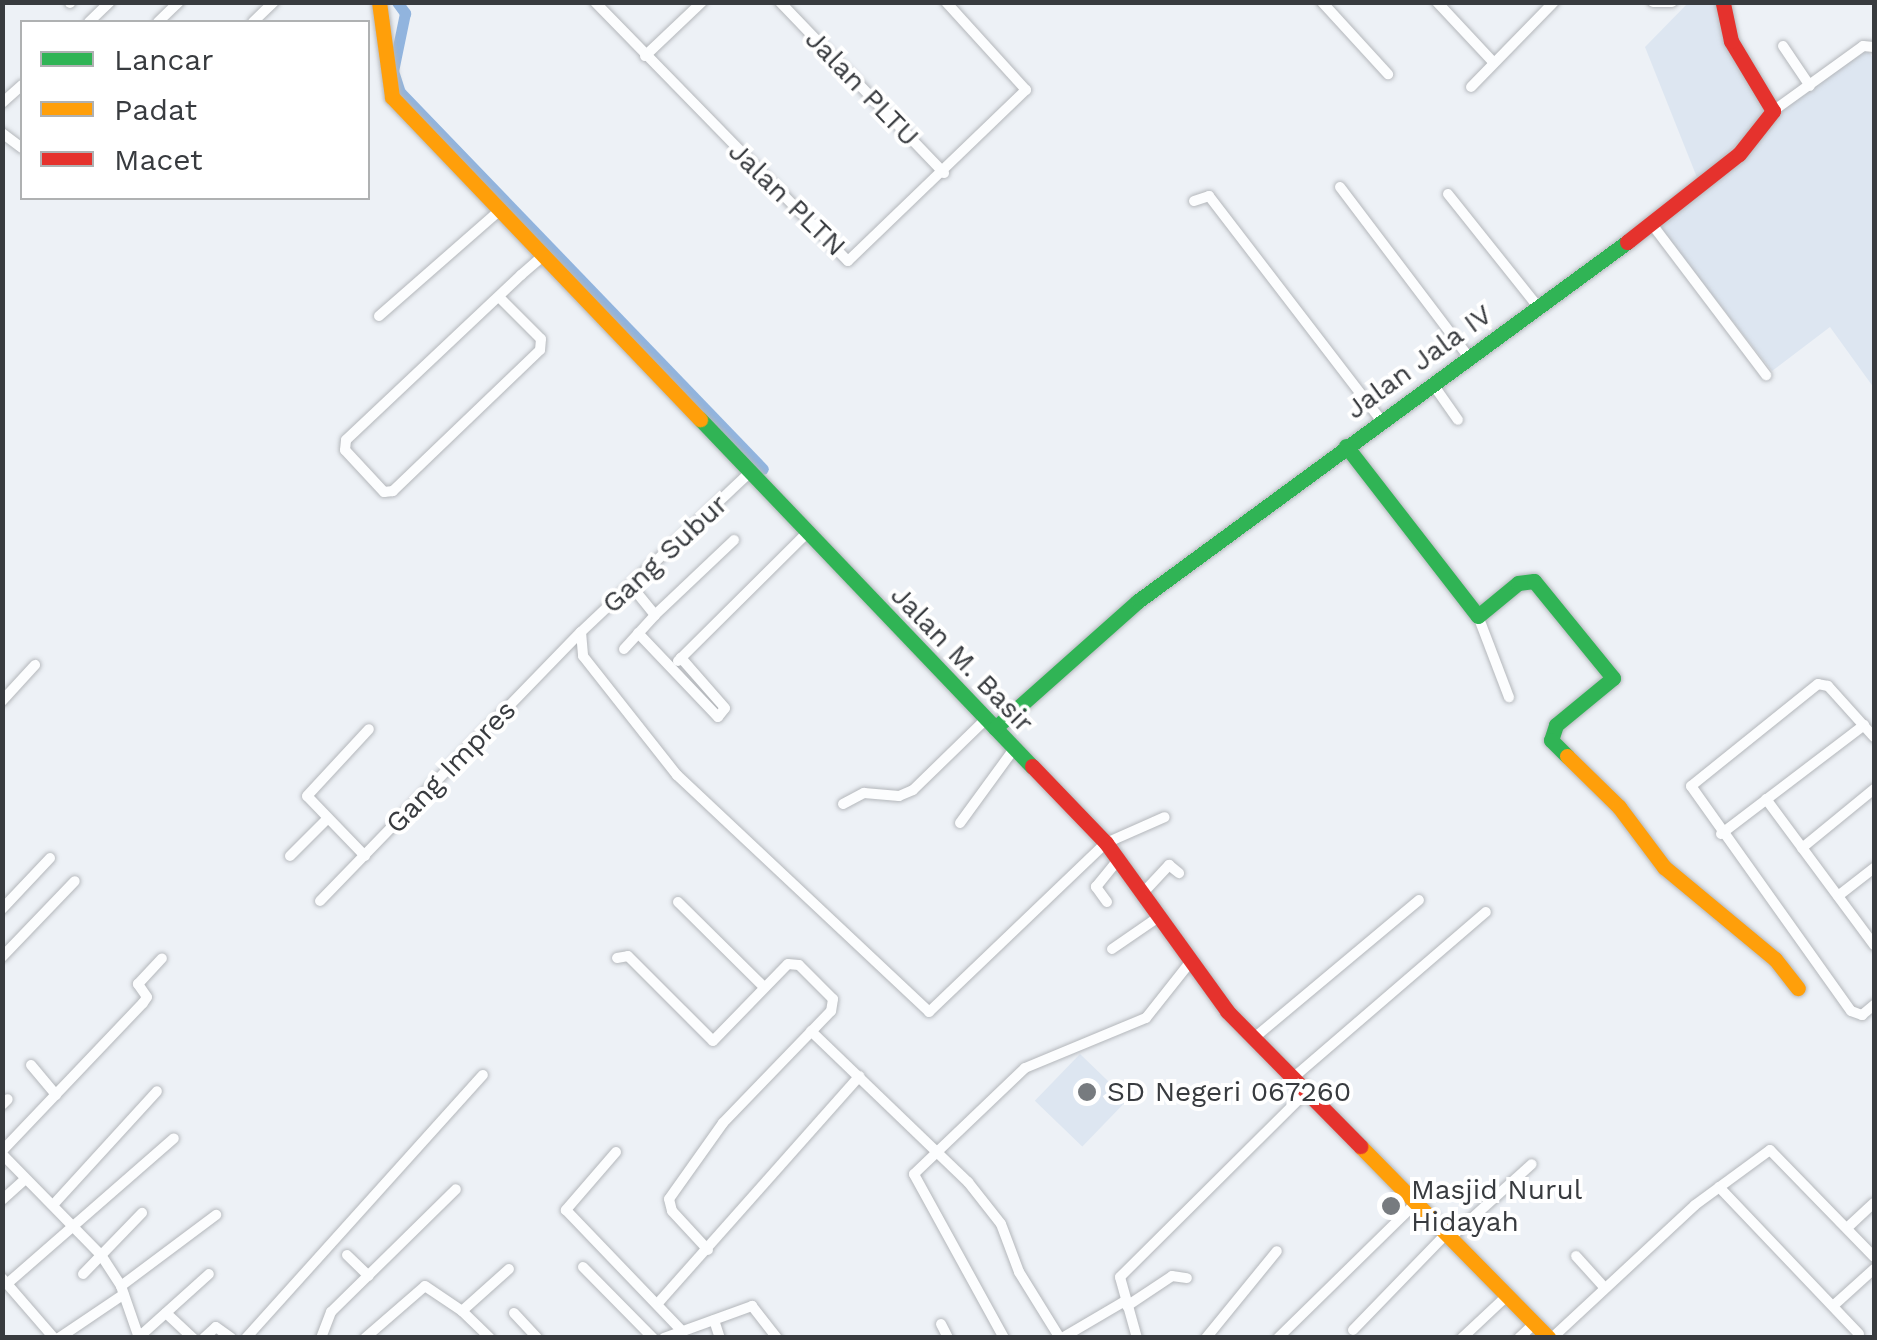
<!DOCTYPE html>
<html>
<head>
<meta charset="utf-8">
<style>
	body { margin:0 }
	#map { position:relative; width:1877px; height:1340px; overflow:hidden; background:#edf1f6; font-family:"Work Sans",sans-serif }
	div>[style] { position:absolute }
	.built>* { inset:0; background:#dde6f1; transform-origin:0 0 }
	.canal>* { height:11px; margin:-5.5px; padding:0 5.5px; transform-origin:5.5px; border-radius:5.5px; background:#91b4de }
	.roads { filter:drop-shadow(0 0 2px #b4b7bb) drop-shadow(0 0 2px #b4b7bb) }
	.street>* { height:10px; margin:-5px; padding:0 5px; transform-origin:5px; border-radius:5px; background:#fcfdfe }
	.fast>* { height:15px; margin:-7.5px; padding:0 7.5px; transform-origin:7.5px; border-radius:7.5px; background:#30b455 }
	.slow>* { height:15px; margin:-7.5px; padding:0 7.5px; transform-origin:7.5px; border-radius:7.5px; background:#ff9f0a }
	.jam>* { height:15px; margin:-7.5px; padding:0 7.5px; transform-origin:7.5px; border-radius:7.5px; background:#e5322d }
	.dots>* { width:28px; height:28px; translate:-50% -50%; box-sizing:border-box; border:5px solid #fff; border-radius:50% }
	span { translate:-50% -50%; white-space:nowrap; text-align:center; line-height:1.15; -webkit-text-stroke:8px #fff; paint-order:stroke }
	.street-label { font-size:28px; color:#383b3f }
	.poi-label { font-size:28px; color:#383b3f }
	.left { translate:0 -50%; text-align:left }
	.frame { position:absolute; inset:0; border:5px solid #383b3f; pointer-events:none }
	.legend { position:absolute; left:20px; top:20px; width:350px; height:180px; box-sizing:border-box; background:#fff; border:2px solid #afb1b2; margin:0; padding:12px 18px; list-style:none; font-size:30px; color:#383b3f }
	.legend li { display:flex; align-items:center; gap:20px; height:50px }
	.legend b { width:50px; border:2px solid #afb1b2 }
</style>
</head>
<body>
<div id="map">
	<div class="built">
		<i style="clip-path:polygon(1688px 3px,1717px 3px,1767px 117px,1698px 180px,1645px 47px)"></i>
		<i style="clip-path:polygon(1865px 48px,1874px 59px,1874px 388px,1830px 327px,1772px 371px,1657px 225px,1742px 156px,1773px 125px,1781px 106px)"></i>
		<i style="left:1080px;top:1054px;width:66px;height:65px;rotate:44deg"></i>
	</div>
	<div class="canal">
		<i style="left:397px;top:2px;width:14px;rotate:54deg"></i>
		<i style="left:405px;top:13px;width:59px;rotate:101.7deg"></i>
		<i style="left:393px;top:71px;width:22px;rotate:72deg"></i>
		<i style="left:400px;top:92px;width:523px;rotate:46.08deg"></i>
	</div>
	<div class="roads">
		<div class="street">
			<i style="left:595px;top:2px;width:362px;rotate:45.7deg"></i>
			<i style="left:848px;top:261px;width:247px;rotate:-43.9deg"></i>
			<i style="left:1026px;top:90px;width:119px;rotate:-132.3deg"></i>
			<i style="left:780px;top:2px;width:237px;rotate:46.2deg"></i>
			<i style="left:1322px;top:2px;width:98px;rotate:47.5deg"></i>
			<i style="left:1437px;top:2px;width:83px;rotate:46.9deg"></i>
			<i style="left:1653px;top:2px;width:19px"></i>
			<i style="left:70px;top:3px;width:1px;rotate:-45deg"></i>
			<i style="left:89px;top:22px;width:29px;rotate:-44deg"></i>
			<i style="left:158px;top:22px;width:29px;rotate:-44deg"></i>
			<i style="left:253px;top:22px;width:29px;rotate:-44deg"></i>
			<i style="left:1783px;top:46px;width:48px;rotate:56deg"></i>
			<i style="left:645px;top:56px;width:79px;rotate:-43.5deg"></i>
			<i style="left:1471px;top:87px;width:119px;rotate:-45.7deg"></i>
			<i style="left:2px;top:103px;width:27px;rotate:-42deg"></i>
			<i style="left:1773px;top:111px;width:111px;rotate:-35.8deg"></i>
			<i style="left:1863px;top:46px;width:11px;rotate:5deg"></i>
			<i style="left:2px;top:133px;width:25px;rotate:37deg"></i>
			<i style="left:1340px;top:187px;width:212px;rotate:52.9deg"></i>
			<i style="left:1448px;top:194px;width:146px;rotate:51.4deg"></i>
			<i style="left:1194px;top:201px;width:16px;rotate:-18deg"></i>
			<i style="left:1209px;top:196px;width:282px;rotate:52.5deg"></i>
			<i style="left:1651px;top:223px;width:191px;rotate:52.9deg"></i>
			<i style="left:499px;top:297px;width:59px;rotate:45deg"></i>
			<i style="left:541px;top:339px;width:11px;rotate:95deg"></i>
			<i style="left:540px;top:350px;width:204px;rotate:136.2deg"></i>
			<i style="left:393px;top:491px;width:9px;rotate:174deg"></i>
			<i style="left:384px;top:492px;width:57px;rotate:-132.9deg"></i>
			<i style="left:345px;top:450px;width:10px;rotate:-84deg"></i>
			<i style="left:346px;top:440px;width:241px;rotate:-43.3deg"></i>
			<i style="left:521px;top:275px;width:28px;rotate:-41deg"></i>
			<i style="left:379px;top:316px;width:159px;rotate:-41.2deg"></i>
			<i style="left:1432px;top:383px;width:45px;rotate:54.9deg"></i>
			<i style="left:655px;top:615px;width:109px;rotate:-43.5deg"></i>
			<i style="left:1478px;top:616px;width:87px;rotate:69.1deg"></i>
			<i style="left:581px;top:632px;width:24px;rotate:85deg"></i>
			<i style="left:583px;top:656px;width:152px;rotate:51.7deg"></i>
			<i style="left:677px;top:775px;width:346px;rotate:43.2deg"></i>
			<i style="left:929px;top:1012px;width:245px;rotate:-43.7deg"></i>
			<i style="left:1106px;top:843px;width:64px;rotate:-23.8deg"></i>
			<i style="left:638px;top:633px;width:116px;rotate:46.4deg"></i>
			<i style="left:718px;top:717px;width:11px;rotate:-52deg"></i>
			<i style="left:725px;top:708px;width:67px;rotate:-131.3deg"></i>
			<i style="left:624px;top:649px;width:46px;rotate:-47.6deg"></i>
			<i style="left:655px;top:615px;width:36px;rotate:-129deg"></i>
			<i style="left:678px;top:661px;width:179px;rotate:-44.8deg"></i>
			<i style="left:2px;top:701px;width:49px;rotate:-47.5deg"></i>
			<i style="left:1874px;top:737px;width:69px;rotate:-132deg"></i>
			<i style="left:1828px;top:686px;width:10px;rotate:-169deg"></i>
			<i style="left:1818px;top:684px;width:163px;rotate:141.2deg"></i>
			<i style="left:1691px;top:786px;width:276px;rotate:54.6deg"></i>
			<i style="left:1851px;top:1011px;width:12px;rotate:20deg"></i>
			<i style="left:1862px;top:1015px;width:16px;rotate:-40deg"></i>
			<i style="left:1766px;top:799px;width:182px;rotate:53.5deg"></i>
			<i style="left:843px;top:804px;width:24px;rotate:-28deg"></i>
			<i style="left:864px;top:793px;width:35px;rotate:5deg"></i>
			<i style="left:899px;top:796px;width:15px;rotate:-23deg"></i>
			<i style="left:913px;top:790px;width:102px;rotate:-44.2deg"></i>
			<i style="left:960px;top:823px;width:92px;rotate:-53.9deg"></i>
			<i style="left:1721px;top:834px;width:180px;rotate:-37.3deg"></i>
			<i style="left:1802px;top:848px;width:93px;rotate:-39.3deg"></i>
			<i style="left:290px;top:856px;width:52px;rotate:-45deg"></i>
			<i style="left:365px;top:856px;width:83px;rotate:-134deg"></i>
			<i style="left:307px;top:796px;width:91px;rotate:-47.2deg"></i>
			<i style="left:1142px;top:894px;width:40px;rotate:-47deg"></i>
			<i style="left:1169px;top:865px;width:13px;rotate:39deg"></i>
			<i style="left:1838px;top:896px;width:46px;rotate:-37.9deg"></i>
			<i style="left:320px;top:901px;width:375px;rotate:-45.9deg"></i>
			<i style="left:581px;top:632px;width:228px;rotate:-43.4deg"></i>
			<i style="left:678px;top:902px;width:120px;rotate:44.7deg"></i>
			<i style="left:1107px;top:902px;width:19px;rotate:-126deg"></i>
			<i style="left:1096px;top:887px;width:36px;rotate:-51deg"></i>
			<i style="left:2px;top:909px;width:70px;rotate:-46.7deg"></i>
			<i style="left:1112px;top:949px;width:55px;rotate:-34.6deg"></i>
			<i style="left:2px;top:957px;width:105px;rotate:-46.2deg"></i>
			<i style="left:617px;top:958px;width:11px;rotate:-10deg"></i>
			<i style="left:628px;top:956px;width:120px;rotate:45deg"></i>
			<i style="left:713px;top:1041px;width:107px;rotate:-45.8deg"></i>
			<i style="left:788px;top:964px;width:11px;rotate:5deg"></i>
			<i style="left:799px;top:965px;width:48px;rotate:45deg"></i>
			<i style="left:833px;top:999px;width:12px;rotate:99deg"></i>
			<i style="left:831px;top:1011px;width:156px;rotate:134deg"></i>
			<i style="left:723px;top:1123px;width:93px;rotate:125.4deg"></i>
			<i style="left:669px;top:1199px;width:12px;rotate:76deg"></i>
			<i style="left:672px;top:1211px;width:53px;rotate:47.3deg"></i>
			<i style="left:811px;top:1031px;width:218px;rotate:43.9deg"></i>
			<i style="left:968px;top:1182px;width:53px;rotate:51.8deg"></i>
			<i style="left:1001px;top:1224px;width:51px;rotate:69.4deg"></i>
			<i style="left:1019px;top:1272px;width:78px;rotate:58.2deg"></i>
			<i style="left:1254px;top:1038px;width:215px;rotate:-39.9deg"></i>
			<i style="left:31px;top:1065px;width:39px;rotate:50deg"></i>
			<i style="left:1294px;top:1077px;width:253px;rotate:-40.7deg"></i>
			<i style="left:2px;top:1105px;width:8px;rotate:-45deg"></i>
			<i style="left:2px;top:1151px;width:204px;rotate:-46.4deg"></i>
			<i style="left:143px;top:1003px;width:7px;rotate:-56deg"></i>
			<i style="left:147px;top:997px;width:16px;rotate:-125deg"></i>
			<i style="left:138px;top:984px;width:35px;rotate:-47deg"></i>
			<i style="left:616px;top:1152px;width:77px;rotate:130.8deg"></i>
			<i style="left:566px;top:1210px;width:168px;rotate:46.2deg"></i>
			<i style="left:2px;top:1154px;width:141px;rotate:45.6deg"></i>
			<i style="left:101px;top:1255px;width:37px;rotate:57deg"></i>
			<i style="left:121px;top:1286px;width:55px;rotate:70.9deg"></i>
			<i style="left:1719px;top:1187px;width:203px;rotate:46.4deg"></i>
			<i style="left:2px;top:1200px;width:31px;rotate:-42deg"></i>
			<i style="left:53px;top:1205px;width:154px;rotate:-47.6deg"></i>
			<i style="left:1848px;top:1227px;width:35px;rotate:-43deg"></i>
			<i style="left:1450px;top:1238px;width:110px;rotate:-42.1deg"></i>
			<i style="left:347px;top:1255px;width:30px;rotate:44deg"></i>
			<i style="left:1576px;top:1256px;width:39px;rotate:48deg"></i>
			<i style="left:583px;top:1267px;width:100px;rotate:45.4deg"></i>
			<i style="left:83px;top:1274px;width:85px;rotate:-46deg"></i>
			<i style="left:2px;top:1278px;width:79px;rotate:49.1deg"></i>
			<i style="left:8px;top:1283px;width:220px;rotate:-41.1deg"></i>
			<i style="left:121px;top:1286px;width:119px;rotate:-36.8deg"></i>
			<i style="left:659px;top:1302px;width:302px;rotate:-48.4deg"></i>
			<i style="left:1127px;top:1306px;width:54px;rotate:-33.7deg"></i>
			<i style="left:1172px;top:1276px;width:15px;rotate:8deg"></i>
			<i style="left:1833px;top:1306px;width:55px;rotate:-42.1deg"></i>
			<i style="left:166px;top:1313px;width:37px;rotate:43deg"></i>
			<i style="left:514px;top:1313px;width:34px;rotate:47deg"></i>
			<i style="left:714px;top:1320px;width:19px;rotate:72deg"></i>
			<i style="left:941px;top:1324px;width:16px;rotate:63deg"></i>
			<i style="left:1353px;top:1330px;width:134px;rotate:-45.9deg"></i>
			<i style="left:139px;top:1337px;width:94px;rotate:-42deg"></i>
			<i style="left:59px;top:1338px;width:78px;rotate:-34.1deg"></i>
			<i style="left:204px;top:1338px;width:16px;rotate:-43deg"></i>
			<i style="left:216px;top:1327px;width:19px;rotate:36deg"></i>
			<i style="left:246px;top:1338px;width:354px;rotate:-48deg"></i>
			<i style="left:321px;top:1338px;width:28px;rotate:-69deg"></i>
			<i style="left:331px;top:1312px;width:175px;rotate:-44.5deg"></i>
			<i style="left:365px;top:1338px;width:79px;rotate:-40.9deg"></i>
			<i style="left:425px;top:1286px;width:45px;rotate:34deg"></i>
			<i style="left:490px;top:1338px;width:39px;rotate:-136deg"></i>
			<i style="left:462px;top:1311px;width:63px;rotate:-41.8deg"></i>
			<i style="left:664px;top:1338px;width:94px;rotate:-20deg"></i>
			<i style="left:752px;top:1306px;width:41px;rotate:52deg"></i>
			<i style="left:1004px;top:1338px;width:187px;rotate:-118.8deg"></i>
			<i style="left:914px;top:1174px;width:153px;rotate:-43.7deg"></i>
			<i style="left:1025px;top:1068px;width:131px;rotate:-22.5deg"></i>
			<i style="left:1146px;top:1018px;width:68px;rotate:-51.6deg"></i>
			<i style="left:1062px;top:1338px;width:73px;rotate:-30.4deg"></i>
			<i style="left:1137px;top:1338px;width:63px;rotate:-105.6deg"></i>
			<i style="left:1120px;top:1277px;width:264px;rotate:-44.8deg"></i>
			<i style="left:1206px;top:1338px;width:112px;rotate:-50.8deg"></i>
			<i style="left:1278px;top:1338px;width:193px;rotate:-44.4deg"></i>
			<i style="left:1462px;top:1338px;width:63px;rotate:-43.1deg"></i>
			<i style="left:1519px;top:1338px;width:22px;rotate:-43deg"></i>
			<i style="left:1552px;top:1338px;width:195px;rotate:-42.9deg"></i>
			<i style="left:1695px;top:1205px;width:93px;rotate:-36.3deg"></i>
			<i style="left:1770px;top:1150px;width:149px;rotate:45.8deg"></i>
		</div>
		<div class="fast">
			<i style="left:700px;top:419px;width:480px;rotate:46.3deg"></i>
			<i style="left:1346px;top:446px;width:215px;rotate:52.2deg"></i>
			<i style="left:1478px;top:616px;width:52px;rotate:-39.5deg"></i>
			<i style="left:1518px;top:583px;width:16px;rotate:-7deg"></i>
			<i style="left:1534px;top:581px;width:125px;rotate:50.8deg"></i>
			<i style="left:1613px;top:678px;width:74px;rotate:140.5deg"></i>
			<i style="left:1556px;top:725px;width:16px;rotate:108deg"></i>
			<i style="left:1551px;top:740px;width:23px;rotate:45deg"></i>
			<i style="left:995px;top:728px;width:191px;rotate:-41.6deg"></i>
			<i style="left:1138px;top:601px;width:607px;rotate:-36.28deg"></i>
		</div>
		<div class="slow">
			<i style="left:379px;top:2px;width:96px;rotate:82.2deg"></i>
			<i style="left:392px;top:97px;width:446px;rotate:46.3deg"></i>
			<i style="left:1567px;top:756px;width:73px;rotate:44.4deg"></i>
			<i style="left:1619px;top:807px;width:75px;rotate:53.1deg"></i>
			<i style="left:1664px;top:867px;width:144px;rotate:39.7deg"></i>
			<i style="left:1775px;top:959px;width:37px;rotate:52deg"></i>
			<i style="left:1360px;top:1146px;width:269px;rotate:45.5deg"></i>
		</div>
		<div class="jam">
			<i style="left:1627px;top:242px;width:142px;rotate:-38.2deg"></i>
			<i style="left:1739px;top:154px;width:55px;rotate:-51.7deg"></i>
			<i style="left:1773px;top:111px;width:82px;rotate:-121deg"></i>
			<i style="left:1731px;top:41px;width:40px;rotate:-102deg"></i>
			<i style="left:1032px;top:766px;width:107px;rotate:46.1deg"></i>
			<i style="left:1106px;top:843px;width:207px;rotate:54.2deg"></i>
			<i style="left:1227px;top:1011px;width:190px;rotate:45.4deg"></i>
		</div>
	</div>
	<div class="dots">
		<i style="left:1087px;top:1092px;background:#777b7f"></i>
		<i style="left:1391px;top:1206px;background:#777b7f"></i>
	</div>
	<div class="street-label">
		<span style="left:862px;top:88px;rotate:46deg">Jalan PLTU</span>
		<span style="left:787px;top:199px;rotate:44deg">Jalan PLTN</span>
		<span style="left:1419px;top:362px;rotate:-36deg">Jalan Jala IV</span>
		<span style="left:665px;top:554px;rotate:-43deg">Gang Subur</span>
		<span style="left:962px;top:659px;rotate:46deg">Jalan M. Basir</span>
		<span style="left:451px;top:767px;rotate:-46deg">Gang Impres</span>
	</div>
	<div class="poi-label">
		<span class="left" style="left:1107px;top:1092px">SD Negeri 067260</span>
		<span class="left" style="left:1411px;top:1206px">Masjid Nurul<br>Hidayah</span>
	</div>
	<div class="frame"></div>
	<ul class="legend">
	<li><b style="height:12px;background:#30b455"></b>Lancar</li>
	<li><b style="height:12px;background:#ff9f0a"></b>Padat</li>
	<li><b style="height:12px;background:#e5322d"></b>Macet</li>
	</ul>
</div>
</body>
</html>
